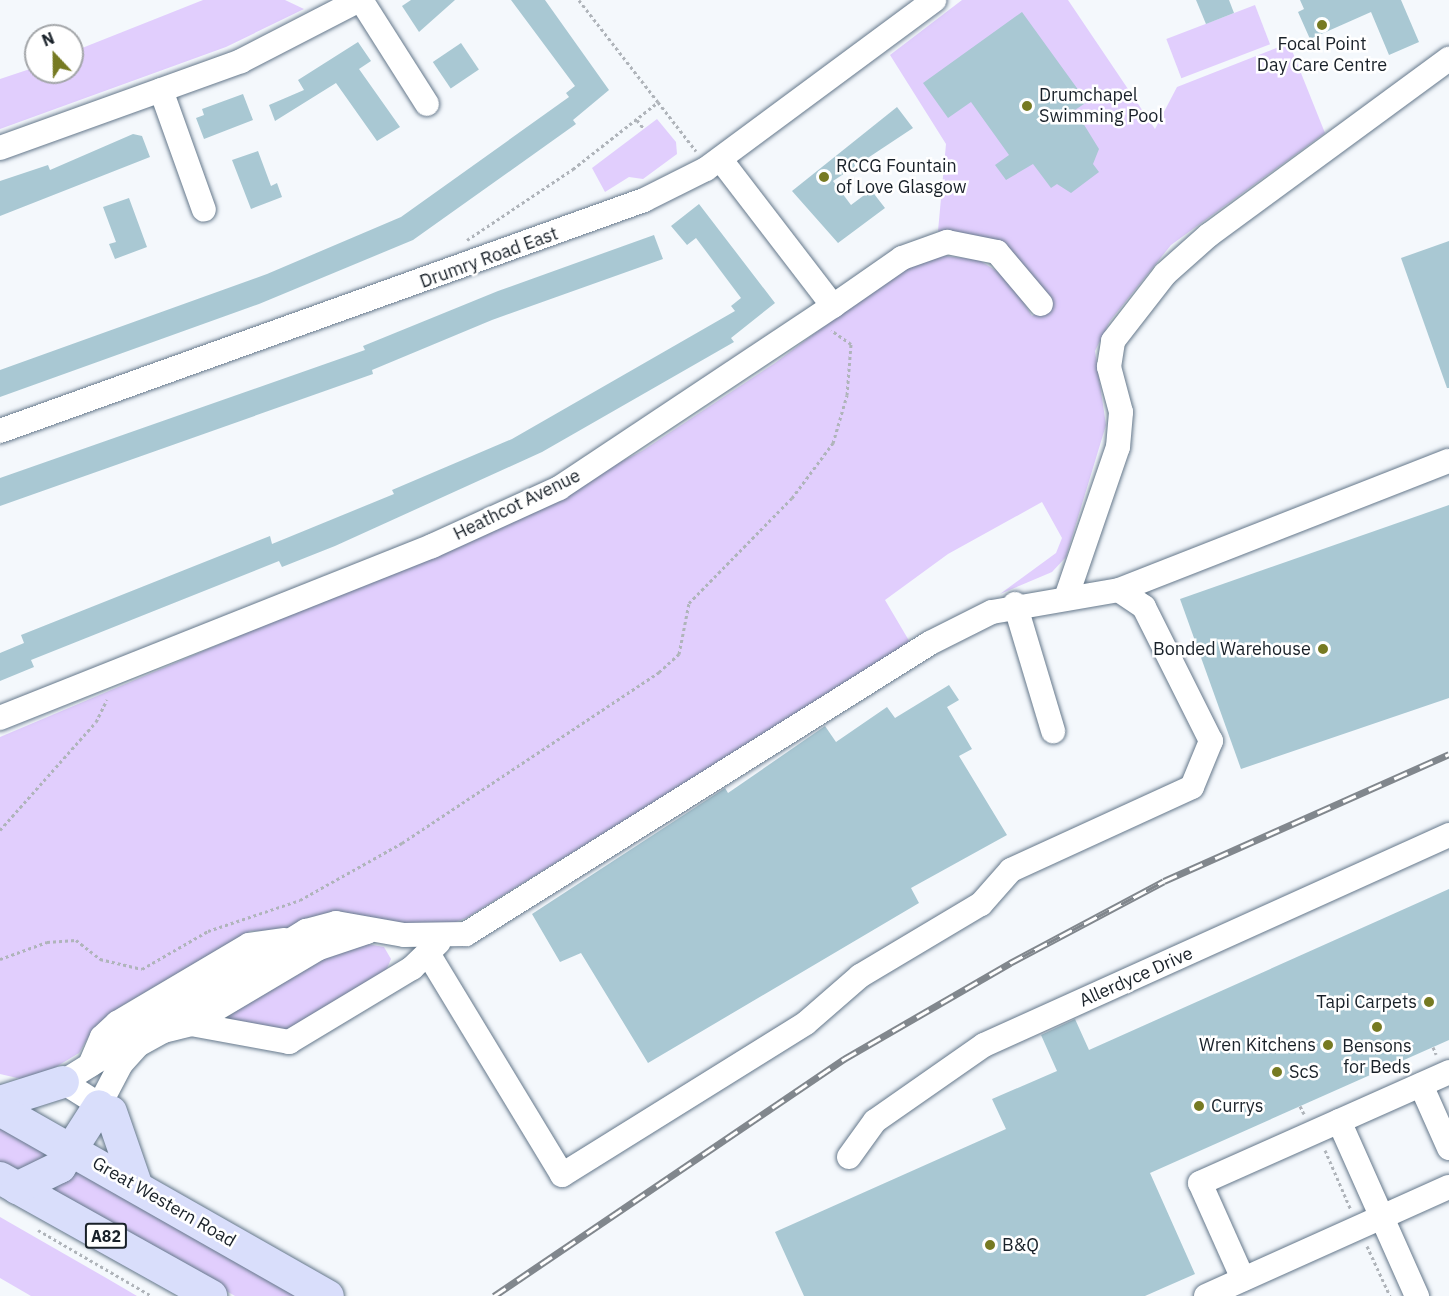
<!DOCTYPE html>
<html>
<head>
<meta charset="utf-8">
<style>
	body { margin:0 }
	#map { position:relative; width:1449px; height:1296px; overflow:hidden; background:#f4f8fc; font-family:"IBM Plex Sans",sans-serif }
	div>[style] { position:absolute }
	.green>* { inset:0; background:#e1cefd; transform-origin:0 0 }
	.building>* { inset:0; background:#a9c8d3; transform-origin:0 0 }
	.path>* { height:3px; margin-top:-1.5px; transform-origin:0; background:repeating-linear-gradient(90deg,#afb4ba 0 3px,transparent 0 6px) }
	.roads { filter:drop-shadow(0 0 2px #65788b) drop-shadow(0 0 2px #65788b) }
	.minor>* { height:24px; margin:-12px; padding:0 12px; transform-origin:12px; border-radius:12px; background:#fff }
	.major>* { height:32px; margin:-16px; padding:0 16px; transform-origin:16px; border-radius:16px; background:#d9defb }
	.rail>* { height:7px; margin-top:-3.5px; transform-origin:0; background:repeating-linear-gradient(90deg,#fff 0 14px,#81878d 0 28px); box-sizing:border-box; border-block:2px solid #81878d }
	.dots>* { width:16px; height:16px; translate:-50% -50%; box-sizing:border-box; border:3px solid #fff; border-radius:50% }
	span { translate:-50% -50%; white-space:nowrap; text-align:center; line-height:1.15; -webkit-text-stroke:5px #fff; paint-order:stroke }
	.shield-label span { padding:2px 4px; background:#fff; border:2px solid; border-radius:4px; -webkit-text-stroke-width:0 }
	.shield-label { font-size:16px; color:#192129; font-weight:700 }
	.poi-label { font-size:18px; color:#192129 }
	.left { translate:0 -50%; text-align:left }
	.right { translate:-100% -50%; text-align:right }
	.street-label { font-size:18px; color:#192129 }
	.north { position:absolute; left:24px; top:24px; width:60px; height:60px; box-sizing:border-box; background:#fff; border:2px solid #a3a6a9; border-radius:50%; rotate:338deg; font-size:16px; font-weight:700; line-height:24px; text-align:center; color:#192129 }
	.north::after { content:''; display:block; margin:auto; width:21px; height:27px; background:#767a22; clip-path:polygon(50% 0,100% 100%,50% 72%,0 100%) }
</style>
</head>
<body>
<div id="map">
	<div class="green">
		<i style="clip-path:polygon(203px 0,285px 0,304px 9px,226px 47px,0 129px,0 79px,36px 67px,36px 72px,72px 72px,72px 52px)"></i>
		<i style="clip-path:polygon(962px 0,1068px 0,1155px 129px,1177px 87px,1289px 43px,1325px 133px,1171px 245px,1110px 321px,1095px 351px,1106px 425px,1066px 557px,1052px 572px,1000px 594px,1056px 553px,1062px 538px,1042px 502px,948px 554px,885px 600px,911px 644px,466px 918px,445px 926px,250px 931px,123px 1005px,93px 1029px,79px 1053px,41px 1076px,26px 1080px,0 1074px,0 737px,478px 535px,642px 451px,775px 363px,908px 264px,937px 255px,979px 260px,1009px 279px,1032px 316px,1051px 303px,1003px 246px,938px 231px,946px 144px,890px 55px)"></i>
		<i style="left:1255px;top:5px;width:42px;height:95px;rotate:69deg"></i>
		<i style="clip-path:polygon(657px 119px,676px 142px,677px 154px,643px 179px,629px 177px,605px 192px,592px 168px)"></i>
		<i style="clip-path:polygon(368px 944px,384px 947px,391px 959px,385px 973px,289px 1034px,215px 1022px,322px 956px)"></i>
		<i style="clip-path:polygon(0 1125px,57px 1161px,16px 1171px,0 1166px)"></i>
		<i style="clip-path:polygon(72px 1163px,305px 1296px,235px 1296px,46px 1188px)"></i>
		<i style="clip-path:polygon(0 1217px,108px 1279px,137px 1296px,31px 1296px,0 1278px)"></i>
	</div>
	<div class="building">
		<i style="clip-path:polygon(411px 0,455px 0,419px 32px,402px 6px)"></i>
		<i style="clip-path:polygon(511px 0,545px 0,609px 90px,573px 120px,576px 124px,413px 240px,259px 304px,0 397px,0 370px,267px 274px,401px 217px,569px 97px,566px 93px,575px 86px)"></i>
		<i style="clip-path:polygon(1196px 0,1229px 0,1234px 13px,1206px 24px)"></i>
		<i style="clip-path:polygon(1300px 0,1401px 0,1419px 42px,1389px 55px,1371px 12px,1310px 39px,1298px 12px,1304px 9px)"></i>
		<i style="clip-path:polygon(1022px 12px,1087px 102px,1075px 110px,1099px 149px,1093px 164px,1099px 172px,1071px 193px,1057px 184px,1051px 188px,1033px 164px,1006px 180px,995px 165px,1009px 155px,971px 102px,948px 118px,923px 83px)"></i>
		<i style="clip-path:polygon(358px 42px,371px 61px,359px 69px,400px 127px,377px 141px,336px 83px,275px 121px,269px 105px,304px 90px,298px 80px)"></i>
		<i style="left:461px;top:43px;width:32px;height:34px;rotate:56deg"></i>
		<i style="clip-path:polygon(243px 94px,253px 120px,204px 139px,196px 118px,204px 115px,202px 109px)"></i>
		<i style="clip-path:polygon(897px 107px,913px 128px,833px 181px,851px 205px,871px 190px,885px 208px,838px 243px,792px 191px)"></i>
		<i style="clip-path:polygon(133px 134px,142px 136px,150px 157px,0 216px,0 181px,48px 165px,50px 170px)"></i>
		<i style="clip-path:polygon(258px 151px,271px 186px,277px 183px,282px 197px,251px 209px,232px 160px)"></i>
		<i style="clip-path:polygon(129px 198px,147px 247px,115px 259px,109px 244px,116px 242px,103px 207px)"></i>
		<i style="clip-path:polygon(699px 204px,775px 303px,731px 338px,734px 342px,542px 452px,335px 546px,282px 567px,279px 561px,31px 660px,34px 667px,0 681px,0 653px,24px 643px,21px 635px,270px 536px,272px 544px,394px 494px,392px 490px,512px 439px,735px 311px,731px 306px,741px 298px,696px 238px,687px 245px,671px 226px)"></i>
		<i style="clip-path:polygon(654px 235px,663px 259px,492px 320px,372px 370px,373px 374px,0 506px,0 478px,365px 350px,363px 346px,498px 291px)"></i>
		<i style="clip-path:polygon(1449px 241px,1449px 388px,1447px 388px,1401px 258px)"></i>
		<i style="clip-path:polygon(1449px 505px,1449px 698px,1241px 769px,1180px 599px)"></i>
		<i style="clip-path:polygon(949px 685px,959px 700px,947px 707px,972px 749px,959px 756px,1007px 835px,911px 888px,919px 903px,648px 1063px,581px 953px,560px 962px,532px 914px,725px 788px,728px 793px,825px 726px,836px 742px,887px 707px,895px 718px)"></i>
		<i style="clip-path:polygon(1449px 889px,1449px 1040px,1150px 1173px,1195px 1274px,1145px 1296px,804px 1296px,775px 1232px,1006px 1129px,992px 1099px,1057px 1071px,1041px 1035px,1075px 1019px,1089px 1050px)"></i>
	</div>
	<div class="path">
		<i style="left:658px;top:102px;width:62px;rotate:52.2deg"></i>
		<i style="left:637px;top:120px;width:11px;rotate:52deg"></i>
		<i style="left:467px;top:240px;width:128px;rotate:-33.8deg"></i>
		<i style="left:573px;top:169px;width:108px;rotate:-38.2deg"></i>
		<i style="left:658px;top:102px;width:129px;rotate:-127.8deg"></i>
		<i style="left:0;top:830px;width:144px;rotate:-48.4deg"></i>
		<i style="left:96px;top:722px;width:25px;rotate:-64deg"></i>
		<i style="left:0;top:959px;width:50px;rotate:-19.9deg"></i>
		<i style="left:47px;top:942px;width:29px;rotate:-4deg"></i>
		<i style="left:76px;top:940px;width:31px;rotate:38deg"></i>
		<i style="left:100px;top:959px;width:43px;rotate:13.4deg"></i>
		<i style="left:142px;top:969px;width:76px;rotate:-29.9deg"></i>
		<i style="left:208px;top:931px;width:97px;rotate:-18.6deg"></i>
		<i style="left:300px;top:900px;width:117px;rotate:-29.2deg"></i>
		<i style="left:402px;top:843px;width:309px;rotate:-33.6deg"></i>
		<i style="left:659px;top:672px;width:27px;rotate:-42deg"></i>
		<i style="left:679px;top:654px;width:52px;rotate:-78.9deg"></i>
		<i style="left:689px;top:603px;width:147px;rotate:-45.6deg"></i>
		<i style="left:792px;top:498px;width:69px;rotate:-53.3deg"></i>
		<i style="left:833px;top:443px;width:50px;rotate:-73.7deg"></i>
		<i style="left:847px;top:395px;width:51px;rotate:-85.5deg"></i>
		<i style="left:851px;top:344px;width:24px;rotate:-145deg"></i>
		<i style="left:1433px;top:1047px;width:8px;rotate:67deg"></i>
		<i style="left:1300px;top:1106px;width:9px;rotate:63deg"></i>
		<i style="left:1325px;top:1150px;width:65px;rotate:66.6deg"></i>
		<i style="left:38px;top:1230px;width:132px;rotate:30.1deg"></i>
		<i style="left:1367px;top:1246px;width:55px;rotate:65.3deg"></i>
	</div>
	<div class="roads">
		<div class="minor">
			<i style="left:361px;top:0;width:123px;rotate:57.6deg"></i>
			<i style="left:161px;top:90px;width:127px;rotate:70.3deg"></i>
			<i style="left:0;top:148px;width:256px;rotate:-19.8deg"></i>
			<i style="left:241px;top:61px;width:133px;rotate:-27.3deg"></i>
			<i style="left:833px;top:306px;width:84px;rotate:-34.8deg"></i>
			<i style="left:902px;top:258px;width:48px;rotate:-19.6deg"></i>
			<i style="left:947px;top:242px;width:51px;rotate:11.3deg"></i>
			<i style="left:997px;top:252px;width:68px;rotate:49.8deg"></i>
			<i style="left:0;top:431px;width:684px;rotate:-19.73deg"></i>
			<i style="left:644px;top:200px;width:69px;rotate:-26.6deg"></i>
			<i style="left:706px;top:169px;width:284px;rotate:-36.5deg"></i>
			<i style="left:1066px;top:598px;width:160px;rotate:-71deg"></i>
			<i style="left:1118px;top:447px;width:35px;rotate:-85deg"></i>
			<i style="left:1121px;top:412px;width:47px;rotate:-104.9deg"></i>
			<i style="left:1109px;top:367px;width:26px;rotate:-81deg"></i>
			<i style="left:1113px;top:341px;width:85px;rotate:-52.2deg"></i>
			<i style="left:1165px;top:274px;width:59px;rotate:-41.6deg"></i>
			<i style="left:1209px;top:235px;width:298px;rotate:-36.3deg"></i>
			<i style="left:1015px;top:604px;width:133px;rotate:73.3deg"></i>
			<i style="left:0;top:718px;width:465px;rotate:-21.7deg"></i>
			<i style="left:432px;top:546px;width:140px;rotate:-24.5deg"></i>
			<i style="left:559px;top:488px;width:329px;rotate:-33.6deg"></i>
			<i style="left:833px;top:306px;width:185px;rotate:-127.5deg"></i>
			<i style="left:429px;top:955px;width:257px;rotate:58.8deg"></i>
			<i style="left:562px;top:1175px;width:287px;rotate:-31.9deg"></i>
			<i style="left:806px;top:1023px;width:72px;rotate:-41deg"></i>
			<i style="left:860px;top:976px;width:141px;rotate:-30.8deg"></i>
			<i style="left:981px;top:904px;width:45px;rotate:-48.6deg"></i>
			<i style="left:1011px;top:870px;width:199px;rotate:-24.6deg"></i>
			<i style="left:1192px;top:787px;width:50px;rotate:-67.6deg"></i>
			<i style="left:1211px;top:741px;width:150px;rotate:-116.6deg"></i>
			<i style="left:1144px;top:607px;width:30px;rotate:-146deg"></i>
			<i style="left:191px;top:1024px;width:149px;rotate:-30.7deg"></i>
			<i style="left:319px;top:948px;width:51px;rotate:-18.4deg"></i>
			<i style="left:90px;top:1065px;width:30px;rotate:-67deg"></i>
			<i style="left:102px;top:1037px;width:21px;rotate:-43deg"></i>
			<i style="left:117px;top:1023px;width:153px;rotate:-30.6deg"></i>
			<i style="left:249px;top:945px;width:36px;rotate:-8deg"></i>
			<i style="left:1421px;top:1085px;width:69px;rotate:66deg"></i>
			<i style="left:99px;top:1106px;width:47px;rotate:-62.4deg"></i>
			<i style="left:121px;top:1064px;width:25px;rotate:-48deg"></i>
			<i style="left:138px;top:1045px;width:29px;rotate:-29deg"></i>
			<i style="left:163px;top:1031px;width:29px;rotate:-14deg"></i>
			<i style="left:191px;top:1024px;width:100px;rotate:10.4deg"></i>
			<i style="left:289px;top:1042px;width:144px;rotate:-31deg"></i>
			<i style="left:412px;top:968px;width:37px;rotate:-44deg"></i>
			<i style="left:111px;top:1112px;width:57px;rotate:-148deg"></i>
			<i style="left:63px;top:1082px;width:286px;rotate:-31.9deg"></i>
			<i style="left:306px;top:931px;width:31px;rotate:-15deg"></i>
			<i style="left:336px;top:923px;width:69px;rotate:10deg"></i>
			<i style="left:404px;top:935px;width:62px;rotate:-0.9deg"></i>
			<i style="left:466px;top:934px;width:548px;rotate:-32.09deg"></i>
			<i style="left:930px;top:643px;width:69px;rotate:-26.6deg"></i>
			<i style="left:992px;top:612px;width:129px;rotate:-9.8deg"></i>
			<i style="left:1119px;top:590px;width:354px;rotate:-21.4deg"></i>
			<i style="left:1339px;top:1121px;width:192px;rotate:66deg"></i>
			<i style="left:849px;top:1157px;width:44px;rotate:-54.2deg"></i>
			<i style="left:875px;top:1121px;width:133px;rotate:-34.9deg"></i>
			<i style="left:984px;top:1045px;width:510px;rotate:-24.3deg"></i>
			<i style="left:1243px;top:1279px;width:105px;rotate:-114.1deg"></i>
			<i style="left:1200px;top:1183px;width:273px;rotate:-24deg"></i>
			<i style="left:1206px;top:1296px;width:266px;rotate:-24.2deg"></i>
		</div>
		<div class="major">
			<i style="left:0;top:1102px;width:66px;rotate:-17.6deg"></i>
			<i style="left:0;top:1110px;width:377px;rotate:29.6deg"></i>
			<i style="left:111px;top:1112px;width:79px;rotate:70.9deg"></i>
			<i style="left:0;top:1178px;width:242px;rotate:29.2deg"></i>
			<i style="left:17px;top:1188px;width:48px;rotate:-26deg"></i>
			<i style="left:60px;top:1167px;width:72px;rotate:-57.4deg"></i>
		</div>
	</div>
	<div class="rail">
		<i style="left:494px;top:1296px;width:423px;rotate:-34.1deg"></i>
		<i style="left:844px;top:1059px;width:192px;rotate:-30deg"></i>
		<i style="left:1010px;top:963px;width:174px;rotate:-28deg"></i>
		<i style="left:1164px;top:881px;width:312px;rotate:-24deg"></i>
	</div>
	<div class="dots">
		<i style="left:1322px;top:25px;background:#767a22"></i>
		<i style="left:1027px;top:106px;background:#767a22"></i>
		<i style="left:824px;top:177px;background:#767a22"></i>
		<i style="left:1323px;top:649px;background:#767a22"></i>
		<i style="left:1429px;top:1002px;background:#767a22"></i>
		<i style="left:1377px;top:1027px;background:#767a22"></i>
		<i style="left:1328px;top:1045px;background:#767a22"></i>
		<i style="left:1277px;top:1072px;background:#767a22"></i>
		<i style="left:1199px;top:1106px;background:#767a22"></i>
		<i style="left:990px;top:1245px;background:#767a22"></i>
	</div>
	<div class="shield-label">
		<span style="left:106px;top:1236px">A82</span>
	</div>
	<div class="poi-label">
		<span style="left:1322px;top:55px">Focal Point<br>Day Care Centre</span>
		<span class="left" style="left:1039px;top:106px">Drumchapel<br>Swimming Pool</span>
		<span class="left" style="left:836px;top:177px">RCCG Fountain<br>of Love Glasgow</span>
		<span class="right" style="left:1311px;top:649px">Bonded Warehouse</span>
		<span class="right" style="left:1417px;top:1002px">Tapi Carpets</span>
		<span class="right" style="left:1316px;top:1045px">Wren Kitchens</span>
		<span style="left:1377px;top:1057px">Bensons<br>for Beds</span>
		<span class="left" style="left:1289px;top:1072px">ScS</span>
		<span class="left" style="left:1211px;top:1106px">Currys</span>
		<span class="left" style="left:1002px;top:1245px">B&amp;Q</span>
	</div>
	<div class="street-label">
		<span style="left:489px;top:258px;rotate:-20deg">Drumry Road East</span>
		<span style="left:517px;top:505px;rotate:-26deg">Heathcot Avenue</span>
		<span style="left:1136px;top:977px;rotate:-24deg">Allerdyce Drive</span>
		<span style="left:164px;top:1202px;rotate:30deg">Great Western Road</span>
	</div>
	<div class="north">N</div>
</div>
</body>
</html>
